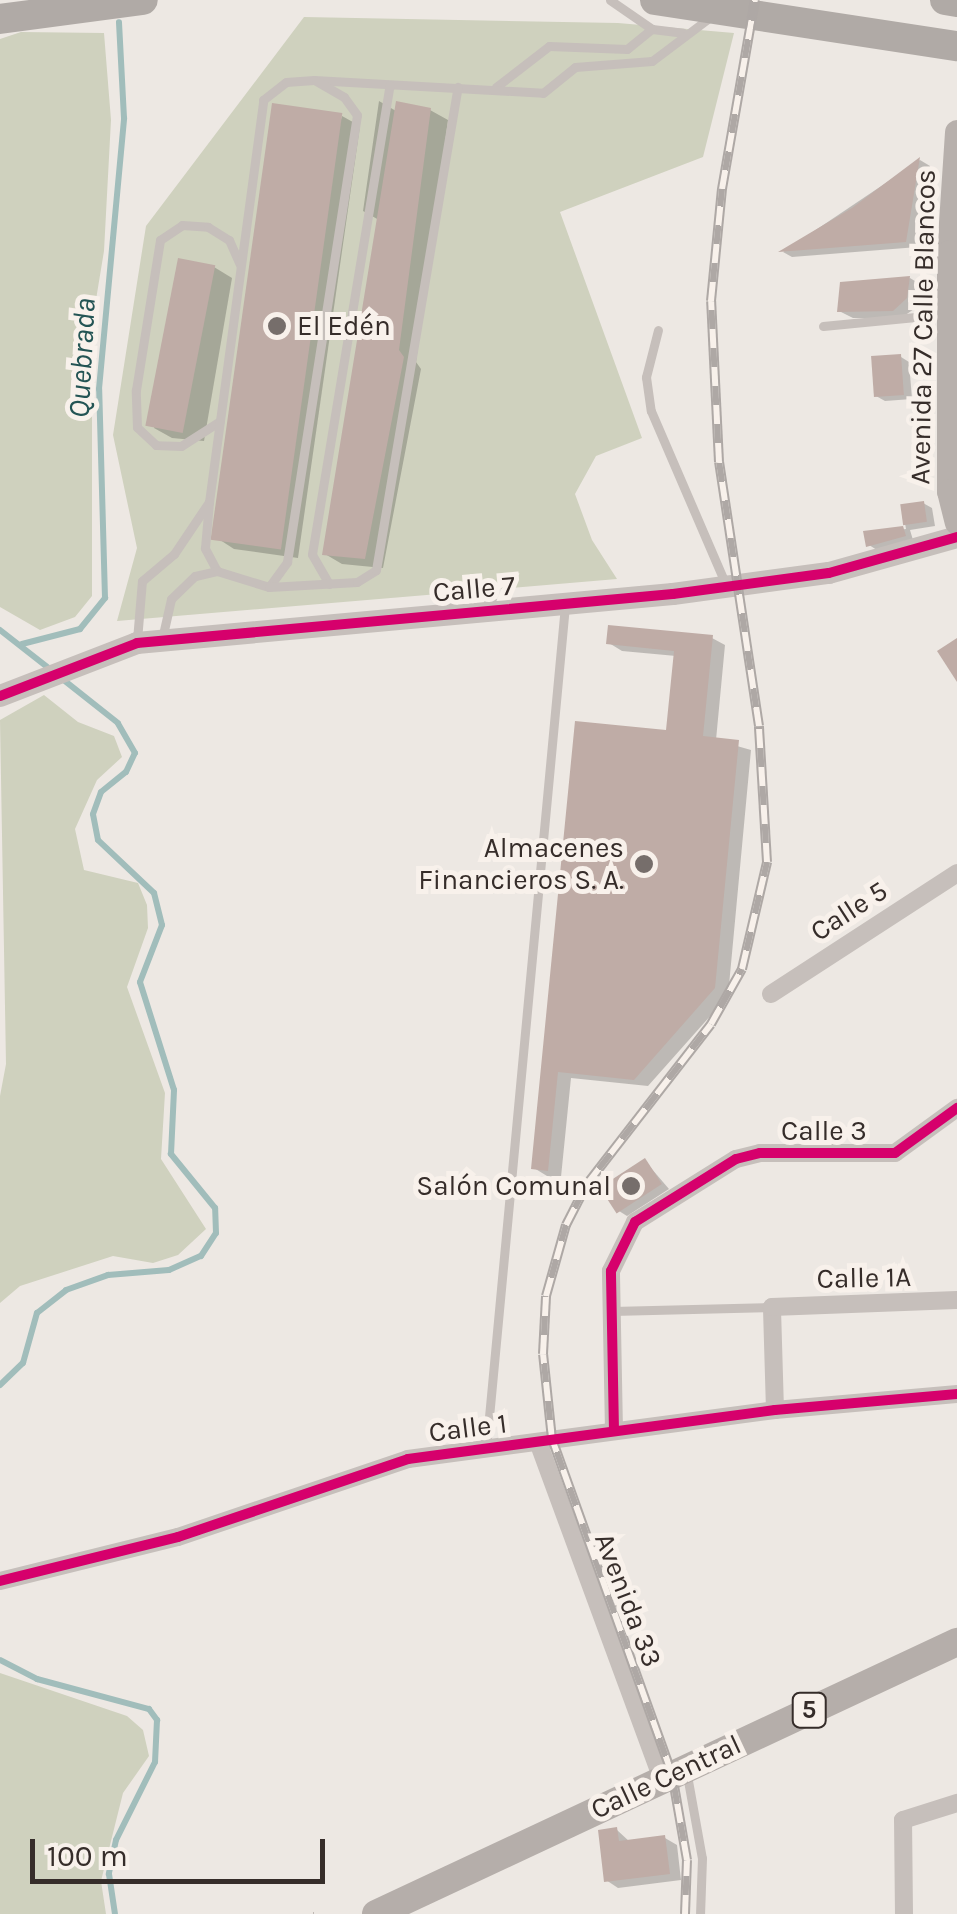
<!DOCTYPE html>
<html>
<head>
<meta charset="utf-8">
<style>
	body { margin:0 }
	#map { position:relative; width:957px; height:1914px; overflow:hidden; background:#ede8e3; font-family:Karla,sans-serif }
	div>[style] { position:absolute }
	.green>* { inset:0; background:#cfd1be }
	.shadow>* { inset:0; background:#0003 }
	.stream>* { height:6px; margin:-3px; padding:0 3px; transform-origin:3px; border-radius:3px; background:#a1bdbb }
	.building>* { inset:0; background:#bfaca6; transform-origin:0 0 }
	.path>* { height:4px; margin-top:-2px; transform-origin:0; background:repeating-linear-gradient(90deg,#bfb8b4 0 5px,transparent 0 10px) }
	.service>* { height:9px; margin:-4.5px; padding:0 4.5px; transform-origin:4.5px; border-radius:4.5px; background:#c6bfbb }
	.minor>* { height:18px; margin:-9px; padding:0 9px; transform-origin:9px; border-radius:9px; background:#c6bfbb }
	.tertiary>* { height:22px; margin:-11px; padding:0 11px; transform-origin:11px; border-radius:11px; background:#c6bfbb }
	.secondary>* { height:25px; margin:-12.5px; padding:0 12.5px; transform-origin:12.5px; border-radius:12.5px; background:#b7b0ac }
	.primary>* { height:28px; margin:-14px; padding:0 14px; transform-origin:14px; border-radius:14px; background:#b5aeaa }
	.trunk>* { height:30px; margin:-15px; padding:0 15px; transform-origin:15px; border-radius:15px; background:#b0aaa6 }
	.rail>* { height:10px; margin-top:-5px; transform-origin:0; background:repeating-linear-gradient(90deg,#f8f1eb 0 19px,#aea8a5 0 38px); box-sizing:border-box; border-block:2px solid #aea8a5 }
	.cycleway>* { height:10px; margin:-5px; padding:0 5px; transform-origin:5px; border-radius:5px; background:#d6006c }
	.dots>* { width:28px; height:28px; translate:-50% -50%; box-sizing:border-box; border:5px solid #f8f1eb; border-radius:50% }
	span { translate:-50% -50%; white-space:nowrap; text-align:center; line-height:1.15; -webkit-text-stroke:10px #f8f1eb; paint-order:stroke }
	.shield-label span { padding:2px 8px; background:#f8f1eb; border:2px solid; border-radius:8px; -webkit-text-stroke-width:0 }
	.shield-label { font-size:25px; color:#362d2a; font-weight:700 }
	.poi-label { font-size:28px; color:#362d2a }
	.left { translate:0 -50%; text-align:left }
	.right { translate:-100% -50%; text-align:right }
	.street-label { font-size:28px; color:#362d2a }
	.water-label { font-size:30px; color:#235454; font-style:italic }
	.scale { position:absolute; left:30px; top:1839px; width:295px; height:45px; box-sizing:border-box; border:5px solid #362d2a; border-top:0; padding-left:12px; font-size:30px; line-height:35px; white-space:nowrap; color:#362d2a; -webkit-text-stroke:8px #f8f1eb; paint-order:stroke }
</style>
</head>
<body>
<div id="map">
	<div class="green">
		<i style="clip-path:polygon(304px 17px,618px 23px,734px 33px,703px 157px,560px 212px,642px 438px,596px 456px,575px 494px,592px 540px,617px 579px,117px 621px,137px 548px,113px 435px,146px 226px)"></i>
		<i style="clip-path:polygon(21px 32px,104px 33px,111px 120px,104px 251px,92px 324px,92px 596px,75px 617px,40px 630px,0 607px,0 39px)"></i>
		<i style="clip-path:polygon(44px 695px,78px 722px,114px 736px,122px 757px,97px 780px,75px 829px,84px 870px,138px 883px,147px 905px,148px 928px,127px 987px,165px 1093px,161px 1159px,206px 1229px,178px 1255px,153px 1263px,113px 1256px,20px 1286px,0 1303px,0 1096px,6px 1064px,0 720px)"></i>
		<i style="clip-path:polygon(0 1673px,127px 1716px,143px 1730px,149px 1756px,123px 1793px,101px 1881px,106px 1914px,0 1914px)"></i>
	</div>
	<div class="shadow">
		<i style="clip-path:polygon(379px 101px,396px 111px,430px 110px,448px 120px,416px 362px,421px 369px,383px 568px,342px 564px,325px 554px,379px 220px,363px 211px)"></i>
		<i style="clip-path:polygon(342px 116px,360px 126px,298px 558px,234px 549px,217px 538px)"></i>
		<i style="clip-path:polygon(920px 160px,930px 166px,918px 247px,792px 257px,783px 252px)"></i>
		<i style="clip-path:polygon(214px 267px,232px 278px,204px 441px,172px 438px,154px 428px)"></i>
		<i style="clip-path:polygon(910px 278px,923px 286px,920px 305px,901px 318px,853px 318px,839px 311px)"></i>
		<i style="clip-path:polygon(901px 357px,909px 362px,912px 399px,885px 401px,876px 396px)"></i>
		<i style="clip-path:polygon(923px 503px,932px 508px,935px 526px,910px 530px,913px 540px,877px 550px,869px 545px,866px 533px,906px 529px,902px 506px)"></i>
		<i style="clip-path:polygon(712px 638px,725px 645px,716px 740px,751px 750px,728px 996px,648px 1086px,571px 1078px,561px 1177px,547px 1176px,534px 1168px,577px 723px,669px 733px,676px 656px,622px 651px,609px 643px)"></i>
		<i style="clip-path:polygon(645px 1161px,669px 1189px,627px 1216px,619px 1211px)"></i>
		<i style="clip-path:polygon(617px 1830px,630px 1842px,665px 1838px,677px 1845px,681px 1880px,618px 1888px,606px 1880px)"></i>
	</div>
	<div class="stream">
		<i style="left:0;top:630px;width:63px;rotate:38deg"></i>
		<i style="left:22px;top:644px;width:60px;rotate:-14.5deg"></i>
		<i style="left:80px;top:629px;width:40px;rotate:-51deg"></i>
		<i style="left:105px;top:598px;width:209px;rotate:-91.6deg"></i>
		<i style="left:99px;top:389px;width:272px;rotate:-84.7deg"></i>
		<i style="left:124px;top:118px;width:96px;rotate:-93deg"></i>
		<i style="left:0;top:1385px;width:32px;rotate:-44deg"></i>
		<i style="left:23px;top:1363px;width:52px;rotate:-74.4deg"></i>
		<i style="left:37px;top:1313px;width:37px;rotate:-38deg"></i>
		<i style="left:66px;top:1290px;width:45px;rotate:-19.7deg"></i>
		<i style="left:108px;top:1275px;width:61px;rotate:-4.7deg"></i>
		<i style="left:169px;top:1270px;width:35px;rotate:-24deg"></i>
		<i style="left:201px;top:1256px;width:27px;rotate:-57deg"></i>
		<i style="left:216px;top:1233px;width:25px;rotate:-92deg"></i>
		<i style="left:215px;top:1208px;width:70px;rotate:-129.2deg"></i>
		<i style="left:171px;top:1154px;width:64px;rotate:-87.3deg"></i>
		<i style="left:174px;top:1090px;width:113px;rotate:-107.5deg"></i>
		<i style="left:140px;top:982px;width:61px;rotate:-68.9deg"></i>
		<i style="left:162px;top:925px;width:33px;rotate:-104deg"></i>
		<i style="left:154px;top:893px;width:77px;rotate:-136.6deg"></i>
		<i style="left:98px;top:840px;width:26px;rotate:-101deg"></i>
		<i style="left:93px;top:814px;width:23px;rotate:-70deg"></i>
		<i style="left:101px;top:792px;width:32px;rotate:-39deg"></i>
		<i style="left:126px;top:772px;width:21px;rotate:-65deg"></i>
		<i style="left:135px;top:753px;width:34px;rotate:-120deg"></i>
		<i style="left:118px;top:723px;width:74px;rotate:-141.6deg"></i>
		<i style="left:0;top:1660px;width:42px;rotate:27.2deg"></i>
		<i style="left:37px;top:1679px;width:116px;rotate:15deg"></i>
		<i style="left:149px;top:1709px;width:14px;rotate:54deg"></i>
		<i style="left:157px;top:1720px;width:42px;rotate:92.7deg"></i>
		<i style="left:155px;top:1762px;width:87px;rotate:116.6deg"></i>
		<i style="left:116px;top:1840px;width:35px;rotate:102deg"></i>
		<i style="left:109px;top:1874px;width:40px;rotate:81.5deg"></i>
	</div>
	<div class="building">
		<i style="clip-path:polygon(396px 101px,431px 108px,399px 350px,404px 357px,365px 559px,322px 555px)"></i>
		<i style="left:272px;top:103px;width:71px;height:441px;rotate:8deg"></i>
		<i style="clip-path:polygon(920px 157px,906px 242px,778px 252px,852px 208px)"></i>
		<i style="left:178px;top:258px;width:38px;height:171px;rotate:11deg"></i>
		<i style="clip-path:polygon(910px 276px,907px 298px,893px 311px,837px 312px,840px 282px)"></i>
		<i style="left:901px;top:354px;width:41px;height:30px;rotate:86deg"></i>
		<i style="left:924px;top:501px;width:21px;height:24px;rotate:82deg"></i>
		<i style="clip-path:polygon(903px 526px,906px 536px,866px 547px,863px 531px)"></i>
		<i style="clip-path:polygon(608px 625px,713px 635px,703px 736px,739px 740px,715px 988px,634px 1080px,558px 1072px,548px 1171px,531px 1169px,575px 721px,666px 730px,674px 651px,606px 644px)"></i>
		<i style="clip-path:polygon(957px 638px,957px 682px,937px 651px)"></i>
		<i style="left:645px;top:1158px;width:31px;height:54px;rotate:57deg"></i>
		<i style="clip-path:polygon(617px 1827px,619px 1841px,665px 1835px,670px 1874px,604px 1882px,598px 1830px)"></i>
	</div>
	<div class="path">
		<i style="left:313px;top:1914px;width:1px"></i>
	</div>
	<div class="service">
		<i style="left:610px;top:0;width:51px;rotate:34.6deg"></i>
		<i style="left:652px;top:29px;width:31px;rotate:7deg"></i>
		<i style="left:496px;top:87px;width:67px;rotate:-37.7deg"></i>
		<i style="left:549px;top:46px;width:78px;rotate:2.2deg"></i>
		<i style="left:627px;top:49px;width:32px;rotate:-39deg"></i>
		<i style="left:823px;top:326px;width:124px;rotate:-5.6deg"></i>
		<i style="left:658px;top:330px;width:49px;rotate:104.3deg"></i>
		<i style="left:646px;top:377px;width:34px;rotate:82deg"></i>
		<i style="left:651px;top:411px;width:187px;rotate:66.7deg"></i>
		<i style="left:220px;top:421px;width:46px;rotate:147.3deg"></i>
		<i style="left:181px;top:446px;width:25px;rotate:-178deg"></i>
		<i style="left:156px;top:445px;width:26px;rotate:-137deg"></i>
		<i style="left:137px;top:427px;width:37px;rotate:-92deg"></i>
		<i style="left:136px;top:390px;width:152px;rotate:-80.9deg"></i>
		<i style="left:160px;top:240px;width:27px;rotate:-34deg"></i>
		<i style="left:182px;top:225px;width:26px;rotate:4deg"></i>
		<i style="left:208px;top:227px;width:25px;rotate:32deg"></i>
		<i style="left:229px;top:240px;width:27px;rotate:66deg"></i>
		<i style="left:217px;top:571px;width:26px;rotate:-118deg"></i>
		<i style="left:205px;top:548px;width:46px;rotate:-85deg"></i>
		<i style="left:209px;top:502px;width:406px;rotate:-82.3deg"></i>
		<i style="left:263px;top:100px;width:29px;rotate:-38deg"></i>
		<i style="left:286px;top:82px;width:28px;rotate:-4deg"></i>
		<i style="left:314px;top:80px;width:229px;rotate:3.2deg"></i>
		<i style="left:543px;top:93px;width:41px;rotate:-39.1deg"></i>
		<i style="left:575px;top:67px;width:77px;rotate:-4.5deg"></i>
		<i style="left:652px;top:61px;width:71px;rotate:-37deg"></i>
		<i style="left:329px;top:584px;width:34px;rotate:-120deg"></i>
		<i style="left:312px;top:554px;width:475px;rotate:-80.6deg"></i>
		<i style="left:269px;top:587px;width:31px;rotate:-54deg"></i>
		<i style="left:287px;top:562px;width:452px;rotate:-81.1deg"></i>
		<i style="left:357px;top:115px;width:22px;rotate:-126deg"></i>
		<i style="left:344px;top:97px;width:32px;rotate:-150deg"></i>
		<i style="left:162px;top:639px;width:41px;rotate:-77.3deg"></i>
		<i style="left:171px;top:599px;width:33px;rotate:-44deg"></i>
		<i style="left:195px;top:576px;width:23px;rotate:-13deg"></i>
		<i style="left:217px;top:571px;width:54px;rotate:17.1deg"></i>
		<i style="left:269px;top:587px;width:88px;rotate:-3.3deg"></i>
		<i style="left:357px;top:582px;width:22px;rotate:-32deg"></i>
		<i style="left:376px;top:570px;width:490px;rotate:-80.4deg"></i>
		<i style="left:137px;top:640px;width:59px;rotate:-85.2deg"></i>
		<i style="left:142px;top:581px;width:42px;rotate:-40.2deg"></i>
		<i style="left:174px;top:554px;width:63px;rotate:-56.1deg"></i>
		<i style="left:612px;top:1311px;width:160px;rotate:-1.4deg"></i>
		<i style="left:486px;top:1449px;width:847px;rotate:-84.65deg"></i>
		<i style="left:687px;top:1775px;width:84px;rotate:79.8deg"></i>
		<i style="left:702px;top:1858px;width:56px;rotate:92deg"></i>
	</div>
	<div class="minor">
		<i style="left:771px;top:994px;width:222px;rotate:-33deg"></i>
		<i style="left:775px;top:1410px;width:103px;rotate:-91.7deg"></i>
		<i style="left:772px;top:1307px;width:185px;rotate:-2.2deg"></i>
		<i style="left:614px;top:1431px;width:160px;rotate:-91.1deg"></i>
		<i style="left:611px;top:1271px;width:55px;rotate:-63.9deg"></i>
		<i style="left:635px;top:1222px;width:119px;rotate:-32deg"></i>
		<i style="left:736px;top:1159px;width:25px;rotate:-14deg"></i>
		<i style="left:760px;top:1153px;width:135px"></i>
		<i style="left:895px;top:1153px;width:77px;rotate:-36deg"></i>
		<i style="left:538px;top:1442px;width:359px;rotate:69.8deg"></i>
		<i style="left:0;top:1581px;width:183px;rotate:-13.9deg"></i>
		<i style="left:178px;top:1537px;width:243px;rotate:-18.7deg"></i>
		<i style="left:408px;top:1459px;width:370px;rotate:-7.6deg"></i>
		<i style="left:775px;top:1410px;width:183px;rotate:-5deg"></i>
		<i style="left:904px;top:1914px;width:94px;rotate:-90.6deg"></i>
		<i style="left:903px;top:1820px;width:57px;rotate:-17.5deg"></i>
	</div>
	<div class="tertiary">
		<i style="left:0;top:696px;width:147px;rotate:-21.1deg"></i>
		<i style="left:137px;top:643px;width:538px;rotate:-5.22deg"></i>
		<i style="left:673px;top:594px;width:157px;rotate:-7.7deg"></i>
		<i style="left:829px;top:573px;width:133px;rotate:-15.7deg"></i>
	</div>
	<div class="secondary">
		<i style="left:957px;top:132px;width:120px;rotate:93.8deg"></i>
		<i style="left:949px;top:252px;width:239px;rotate:90deg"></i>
		<i style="left:949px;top:491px;width:32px;rotate:76deg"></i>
	</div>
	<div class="primary">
		<i style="left:376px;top:1914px;width:642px;rotate:-25.09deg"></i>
	</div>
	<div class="trunk">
		<i style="left:655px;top:0;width:305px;rotate:8.7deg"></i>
		<i style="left:945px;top:0;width:12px;rotate:9deg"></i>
		<i style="left:0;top:19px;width:144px;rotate:-7.6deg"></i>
	</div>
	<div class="rail">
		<i style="left:685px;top:1914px;width:54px;rotate:-87.9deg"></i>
		<i style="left:687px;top:1860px;width:87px;rotate:-99.9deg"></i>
		<i style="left:672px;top:1774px;width:356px;rotate:-109.7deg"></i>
		<i style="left:552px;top:1439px;width:85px;rotate:-96deg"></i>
		<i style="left:543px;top:1354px;width:58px;rotate:-87deg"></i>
		<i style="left:546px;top:1296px;width:74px;rotate:-74.3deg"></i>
		<i style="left:566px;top:1225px;width:46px;rotate:-62.9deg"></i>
		<i style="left:587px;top:1184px;width:202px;rotate:-52.2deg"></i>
		<i style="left:711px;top:1024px;width:63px;rotate:-60.6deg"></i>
		<i style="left:742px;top:969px;width:110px;rotate:-76.8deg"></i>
		<i style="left:767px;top:862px;width:136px;rotate:-93.4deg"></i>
		<i style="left:759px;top:726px;width:267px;rotate:-98.6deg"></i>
		<i style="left:719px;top:462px;width:161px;rotate:-92.8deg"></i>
		<i style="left:711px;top:301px;width:113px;rotate:-84.4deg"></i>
		<i style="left:722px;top:189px;width:192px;rotate:-80.1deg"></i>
	</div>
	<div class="cycleway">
		<i style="left:0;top:696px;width:147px;rotate:-21.1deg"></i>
		<i style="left:137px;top:643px;width:538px;rotate:-5.22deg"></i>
		<i style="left:673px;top:594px;width:157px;rotate:-7.7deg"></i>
		<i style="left:829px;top:573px;width:133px;rotate:-15.7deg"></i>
		<i style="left:614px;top:1431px;width:160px;rotate:-91.1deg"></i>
		<i style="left:611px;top:1271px;width:55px;rotate:-63.9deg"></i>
		<i style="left:635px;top:1222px;width:119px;rotate:-32deg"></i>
		<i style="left:736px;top:1159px;width:25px;rotate:-14deg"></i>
		<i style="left:760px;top:1153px;width:135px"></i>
		<i style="left:895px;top:1153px;width:77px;rotate:-36deg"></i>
		<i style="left:0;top:1581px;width:183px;rotate:-13.9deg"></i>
		<i style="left:178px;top:1537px;width:243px;rotate:-18.7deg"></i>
		<i style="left:408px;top:1459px;width:370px;rotate:-7.6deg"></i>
		<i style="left:775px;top:1410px;width:183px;rotate:-5deg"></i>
	</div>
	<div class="dots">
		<i style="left:277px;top:326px;background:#766e6b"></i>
		<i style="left:644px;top:864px;background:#766e6b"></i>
		<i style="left:631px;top:1186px;background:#766e6b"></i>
	</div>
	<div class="shield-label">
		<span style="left:809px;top:1710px">5</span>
	</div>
	<div class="poi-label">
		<span class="left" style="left:297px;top:326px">El Edén</span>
		<span class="right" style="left:624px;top:864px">Almacenes<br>Financieros S. A.</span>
		<span class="right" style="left:611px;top:1186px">Salón Comunal</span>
	</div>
	<div class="street-label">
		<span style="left:923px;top:327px;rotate:-89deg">Avenida 27 Calle Blancos</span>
		<span style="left:474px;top:589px;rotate:-5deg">Calle 7</span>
		<span style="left:849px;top:911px;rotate:-33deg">Calle 5</span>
		<span style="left:824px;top:1131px">Calle 3</span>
		<span style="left:864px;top:1278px;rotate:-1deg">Calle 1A</span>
		<span style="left:468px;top:1428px;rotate:-7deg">Calle 1</span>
		<span style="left:628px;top:1600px;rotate:69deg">Avenida 33</span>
		<span style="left:666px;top:1777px;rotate:-25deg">Calle Central</span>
	</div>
	<div class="water-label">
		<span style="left:82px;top:358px;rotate:-87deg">Quebrada</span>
	</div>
	<div class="scale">100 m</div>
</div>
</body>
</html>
